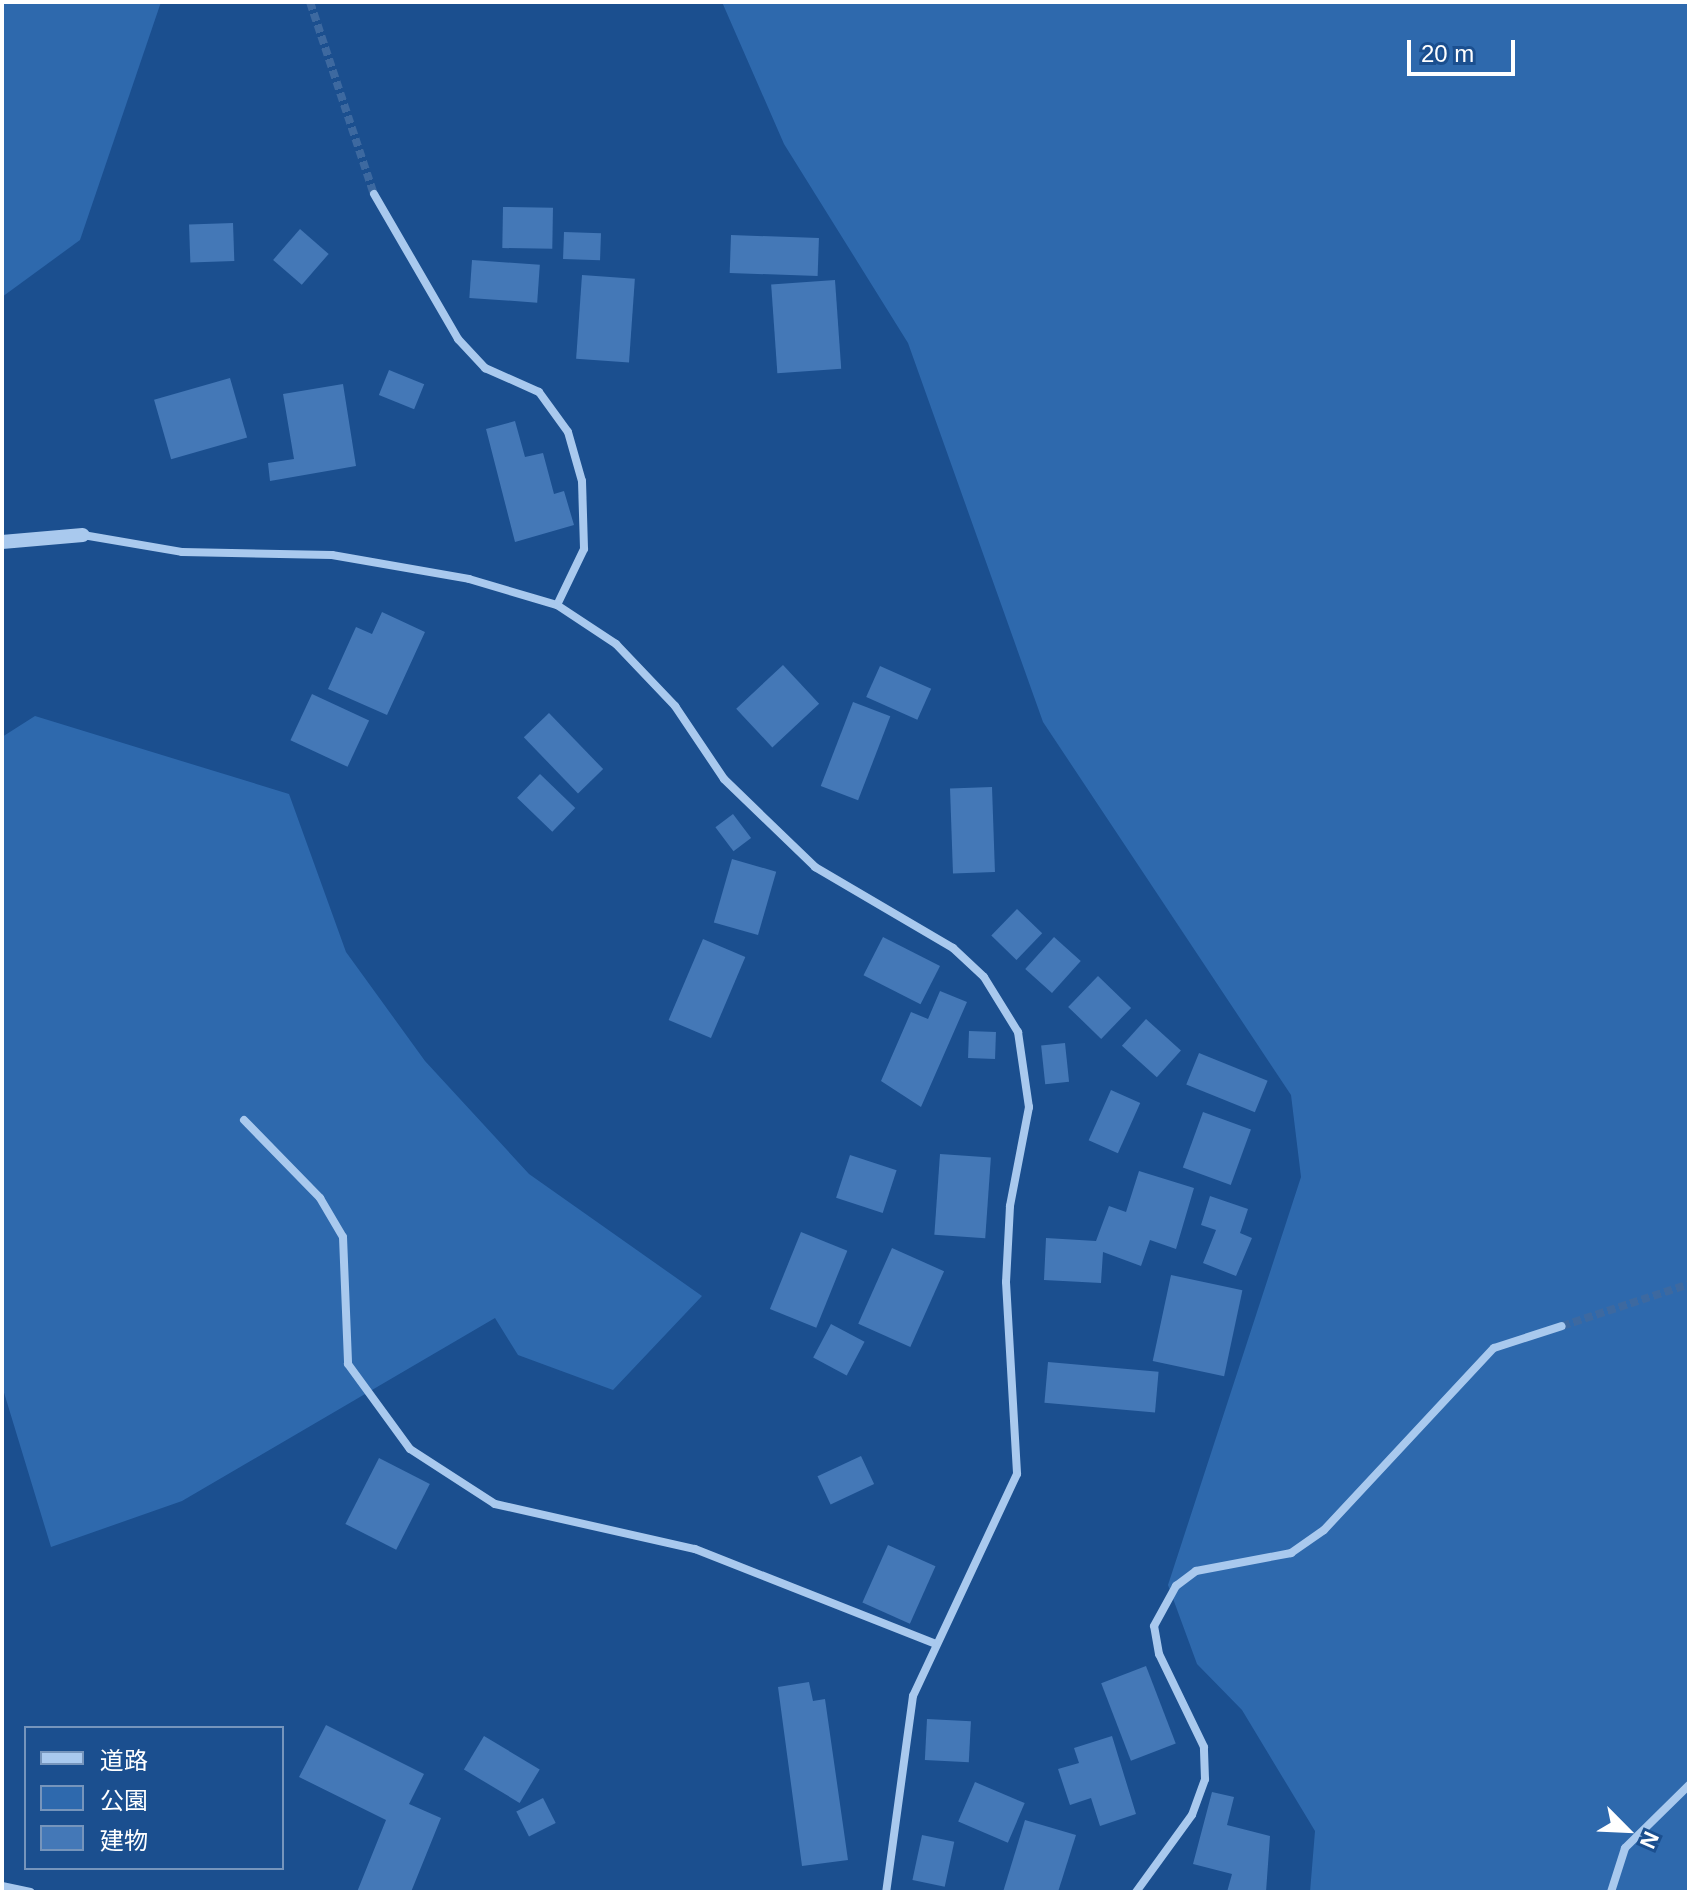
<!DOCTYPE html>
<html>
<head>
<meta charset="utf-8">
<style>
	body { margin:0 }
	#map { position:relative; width:1691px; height:1894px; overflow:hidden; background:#1b4f8f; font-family:Helvetica,"Noto Sans JP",sans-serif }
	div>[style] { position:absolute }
	.green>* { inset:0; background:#2e69ad }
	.building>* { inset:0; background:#4478b7; transform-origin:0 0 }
	.minor-tunnel>* { height:8px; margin-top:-4px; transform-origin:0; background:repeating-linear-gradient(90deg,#3d69a0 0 8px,transparent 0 12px) }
	.minor>* { height:8px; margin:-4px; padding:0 4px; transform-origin:4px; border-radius:4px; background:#a9c9ee }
	.tertiary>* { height:14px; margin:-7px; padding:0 7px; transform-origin:7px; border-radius:7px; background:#a9c9ee }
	span { translate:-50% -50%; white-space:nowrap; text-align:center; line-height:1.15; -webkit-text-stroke:6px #1b4f8f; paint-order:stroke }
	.frame { position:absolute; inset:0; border:4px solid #fff; pointer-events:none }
	.legend { position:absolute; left:24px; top:1726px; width:260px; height:144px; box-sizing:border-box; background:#1b4f8f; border:2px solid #7695bc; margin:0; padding:10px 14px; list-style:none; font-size:24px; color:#fff }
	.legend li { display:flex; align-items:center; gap:16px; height:40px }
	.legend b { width:40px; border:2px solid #7695bc }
	.north { position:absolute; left:1587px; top:1790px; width:80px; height:80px; -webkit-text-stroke:6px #1b4f8f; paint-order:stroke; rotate:114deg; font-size:22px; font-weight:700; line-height:32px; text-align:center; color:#fff }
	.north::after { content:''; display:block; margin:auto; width:28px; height:36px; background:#fff; clip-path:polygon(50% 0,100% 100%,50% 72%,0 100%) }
	.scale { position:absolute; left:1407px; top:40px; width:108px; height:36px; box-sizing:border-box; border:4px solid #fff; border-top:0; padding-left:10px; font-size:24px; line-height:28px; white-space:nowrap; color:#fff; -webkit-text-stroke:6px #1b4f8f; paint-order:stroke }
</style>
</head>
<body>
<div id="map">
	<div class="green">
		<i style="clip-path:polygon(2px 2px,161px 2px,80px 240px,2px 297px)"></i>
		<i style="clip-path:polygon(722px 2px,1689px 2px,1689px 1892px,1310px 1892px,1315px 1831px,1242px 1710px,1197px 1664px,1168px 1585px,1301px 1177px,1291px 1095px,1043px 722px,908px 343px,784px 144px)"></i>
		<i style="clip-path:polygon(35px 716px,289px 794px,346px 952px,425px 1061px,529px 1174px,702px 1296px,613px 1390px,518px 1355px,495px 1318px,182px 1501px,51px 1547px,2px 1386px,2px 737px)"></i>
	</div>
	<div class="building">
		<i style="left:503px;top:207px;width:50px;height:41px;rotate:1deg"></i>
		<i style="left:233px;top:223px;width:38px;height:44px;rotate:88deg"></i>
		<i style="left:300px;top:229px;width:38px;height:41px;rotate:41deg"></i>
		<i style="left:564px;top:232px;width:37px;height:27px;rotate:2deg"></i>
		<i style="left:731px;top:235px;width:88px;height:38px;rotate:2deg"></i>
		<i style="left:472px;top:260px;width:68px;height:38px;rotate:4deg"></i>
		<i style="left:582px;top:275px;width:53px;height:84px;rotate:4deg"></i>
		<i style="left:835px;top:280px;width:89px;height:64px;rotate:86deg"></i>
		<i style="left:389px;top:370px;width:38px;height:27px;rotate:22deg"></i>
		<i style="left:230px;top:378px;width:62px;height:79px;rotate:74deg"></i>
		<i style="clip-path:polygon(343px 384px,356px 466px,270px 481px,268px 463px,294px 459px,283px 394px)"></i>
		<i style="clip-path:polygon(515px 421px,525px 457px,543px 453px,554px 494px,564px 491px,574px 525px,515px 542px,486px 429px)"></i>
		<i style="clip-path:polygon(382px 612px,425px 632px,387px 715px,328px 689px,356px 627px,372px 634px)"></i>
		<i style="left:783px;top:665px;width:53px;height:64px;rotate:47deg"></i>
		<i style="left:880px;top:666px;width:56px;height:34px;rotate:24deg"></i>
		<i style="left:312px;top:694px;width:63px;height:51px;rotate:25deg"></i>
		<i style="left:853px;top:702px;width:40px;height:90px;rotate:21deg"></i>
		<i style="left:549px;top:713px;width:78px;height:35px;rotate:46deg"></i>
		<i style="left:540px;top:774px;width:49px;height:33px;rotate:44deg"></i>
		<i style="left:992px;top:787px;width:85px;height:42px;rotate:88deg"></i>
		<i style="left:733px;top:814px;width:30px;height:22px;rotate:53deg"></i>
		<i style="left:732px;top:859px;width:46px;height:66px;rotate:16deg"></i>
		<i style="left:1017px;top:909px;width:35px;height:37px;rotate:44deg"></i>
		<i style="left:883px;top:937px;width:64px;height:43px;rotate:27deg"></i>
		<i style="left:1054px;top:937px;width:36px;height:43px;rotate:42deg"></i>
		<i style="left:703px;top:939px;width:46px;height:88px;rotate:23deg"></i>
		<i style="left:1098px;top:976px;width:46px;height:43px;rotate:44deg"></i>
		<i style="clip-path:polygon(940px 991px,967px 1002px,921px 1107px,881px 1081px,911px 1012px,928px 1019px)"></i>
		<i style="left:1146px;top:1019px;width:47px;height:36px;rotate:42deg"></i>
		<i style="left:969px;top:1031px;width:27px;height:27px;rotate:2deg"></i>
		<i style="left:1065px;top:1043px;width:39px;height:24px;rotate:84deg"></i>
		<i style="left:1199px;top:1053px;width:74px;height:34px;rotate:22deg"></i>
		<i style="left:1111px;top:1090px;width:32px;height:55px;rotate:24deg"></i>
		<i style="left:1203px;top:1112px;width:51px;height:59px;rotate:20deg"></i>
		<i style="left:940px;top:1154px;width:51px;height:81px;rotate:4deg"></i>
		<i style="left:850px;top:1155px;width:49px;height:45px;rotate:18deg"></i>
		<i style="clip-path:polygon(1139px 1171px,1194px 1188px,1176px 1249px,1150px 1240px,1141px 1266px,1103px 1252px,1101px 1283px,1044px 1280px,1046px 1238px,1096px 1241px,1109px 1206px,1126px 1212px)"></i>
		<i style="clip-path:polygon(1210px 1196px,1248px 1209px,1240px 1233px,1252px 1238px,1236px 1276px,1203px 1263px,1216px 1230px,1201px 1225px)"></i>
		<i style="left:801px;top:1232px;width:50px;height:83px;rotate:22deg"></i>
		<i style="left:892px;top:1248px;width:57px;height:83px;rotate:24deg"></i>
		<i style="left:1171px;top:1275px;width:73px;height:88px;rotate:12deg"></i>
		<i style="left:831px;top:1324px;width:38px;height:38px;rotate:28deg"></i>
		<i style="left:1048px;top:1362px;width:111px;height:41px;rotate:5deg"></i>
		<i style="left:861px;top:1456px;width:31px;height:48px;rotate:65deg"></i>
		<i style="left:379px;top:1458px;width:57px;height:74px;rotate:27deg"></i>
		<i style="left:888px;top:1545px;width:52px;height:63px;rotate:24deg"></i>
		<i style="left:1146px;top:1666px;width:83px;height:48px;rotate:69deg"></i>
		<i style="clip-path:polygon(809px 1682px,813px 1701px,825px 1699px,848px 1860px,802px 1866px,778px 1687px)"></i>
		<i style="left:927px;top:1719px;width:44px;height:41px;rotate:3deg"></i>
		<i style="clip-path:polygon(326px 1725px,424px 1774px,409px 1804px,441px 1818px,411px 1892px,357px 1892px,386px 1820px,299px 1777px)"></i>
		<i style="left:484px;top:1736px;width:65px;height:39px;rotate:31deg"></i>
		<i style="clip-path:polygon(1112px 1736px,1136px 1814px,1100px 1826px,1091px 1798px,1070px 1805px,1058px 1769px,1079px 1763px,1074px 1748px)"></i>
		<i style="left:975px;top:1782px;width:54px;height:43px;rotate:23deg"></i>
		<i style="clip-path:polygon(1212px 1792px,1234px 1797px,1227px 1825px,1270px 1836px,1266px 1892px,1227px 1892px,1232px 1874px,1193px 1864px)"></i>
		<i style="left:543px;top:1798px;width:28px;height:30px;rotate:63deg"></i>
		<i style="clip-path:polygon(1025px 1820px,1076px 1835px,1058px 1892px,1003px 1892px)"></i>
		<i style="left:922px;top:1835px;width:33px;height:46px;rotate:12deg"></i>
	</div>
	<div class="minor-tunnel">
		<i style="left:310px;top:2px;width:202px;rotate:71.6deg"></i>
		<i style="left:1562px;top:1326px;width:134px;rotate:-18.3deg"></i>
	</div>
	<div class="minor">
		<i style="left:374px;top:194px;width:168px;rotate:59.9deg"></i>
		<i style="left:458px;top:339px;width:40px;rotate:47deg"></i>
		<i style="left:485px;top:368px;width:59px;rotate:24deg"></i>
		<i style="left:539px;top:392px;width:49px;rotate:54.1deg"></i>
		<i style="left:568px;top:432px;width:51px;rotate:74.1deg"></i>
		<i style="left:582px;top:481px;width:68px;rotate:88.3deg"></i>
		<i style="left:584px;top:549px;width:62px;rotate:115.7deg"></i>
		<i style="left:83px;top:535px;width:100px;rotate:9.7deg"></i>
		<i style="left:182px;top:552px;width:150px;rotate:1.1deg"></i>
		<i style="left:332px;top:555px;width:139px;rotate:9.9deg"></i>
		<i style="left:469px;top:579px;width:92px;rotate:16.5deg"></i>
		<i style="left:557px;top:605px;width:71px;rotate:33.5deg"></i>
		<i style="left:616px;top:644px;width:86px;rotate:46.4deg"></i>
		<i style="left:675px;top:706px;width:88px;rotate:56.1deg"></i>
		<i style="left:724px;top:779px;width:127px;rotate:44deg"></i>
		<i style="left:815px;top:867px;width:160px;rotate:30.4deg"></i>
		<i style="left:953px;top:948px;width:42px;rotate:43.1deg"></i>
		<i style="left:984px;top:977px;width:65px;rotate:58.3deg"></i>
		<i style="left:1018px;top:1032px;width:76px;rotate:81.7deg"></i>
		<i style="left:1029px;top:1107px;width:101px;rotate:100.9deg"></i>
		<i style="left:1010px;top:1206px;width:76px;rotate:93deg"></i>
		<i style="left:1006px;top:1282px;width:192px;rotate:86.7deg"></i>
		<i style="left:1017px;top:1474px;width:245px;rotate:115.1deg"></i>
		<i style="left:913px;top:1696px;width:198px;rotate:97.8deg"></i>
		<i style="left:244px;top:1120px;width:109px;rotate:45.7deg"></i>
		<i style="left:320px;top:1198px;width:45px;rotate:59.5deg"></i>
		<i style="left:343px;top:1237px;width:127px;rotate:87.7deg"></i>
		<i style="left:348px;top:1364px;width:105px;rotate:53.9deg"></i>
		<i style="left:410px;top:1449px;width:101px;rotate:32.9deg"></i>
		<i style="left:495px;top:1504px;width:205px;rotate:12.7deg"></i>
		<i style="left:695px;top:1549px;width:259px;rotate:21.5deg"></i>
		<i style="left:2px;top:1886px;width:29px;rotate:12deg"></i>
		<i style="left:1136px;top:1892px;width:95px;rotate:-54deg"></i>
		<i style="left:1192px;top:1815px;width:38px;rotate:-70deg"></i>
		<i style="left:1205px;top:1779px;width:32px;rotate:-92deg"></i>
		<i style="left:1204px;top:1747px;width:103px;rotate:-115.8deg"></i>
		<i style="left:1159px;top:1654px;width:28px;rotate:-100deg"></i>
		<i style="left:1154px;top:1626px;width:46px;rotate:-61.2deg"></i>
		<i style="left:1176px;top:1586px;width:25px;rotate:-37deg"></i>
		<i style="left:1196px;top:1571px;width:97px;rotate:-10.7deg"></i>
		<i style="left:1291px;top:1553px;width:40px;rotate:-34.9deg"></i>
		<i style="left:1324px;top:1530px;width:249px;rotate:-47deg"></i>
		<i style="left:1494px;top:1348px;width:71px;rotate:-17.9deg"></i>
		<i style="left:1611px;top:1892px;width:46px;rotate:-72.3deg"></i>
		<i style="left:1625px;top:1848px;width:90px;rotate:-44.5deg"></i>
	</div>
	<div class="tertiary">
		<i style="left:2px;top:542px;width:81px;rotate:-4.9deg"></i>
	</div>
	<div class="frame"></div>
	<ul class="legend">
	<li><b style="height:10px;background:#a9c9ee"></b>道路</li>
	<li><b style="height:22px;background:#2e69ad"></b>公園</li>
	<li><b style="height:22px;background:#4478b7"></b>建物</li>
	</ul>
	<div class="north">N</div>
	<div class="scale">20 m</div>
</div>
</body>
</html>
